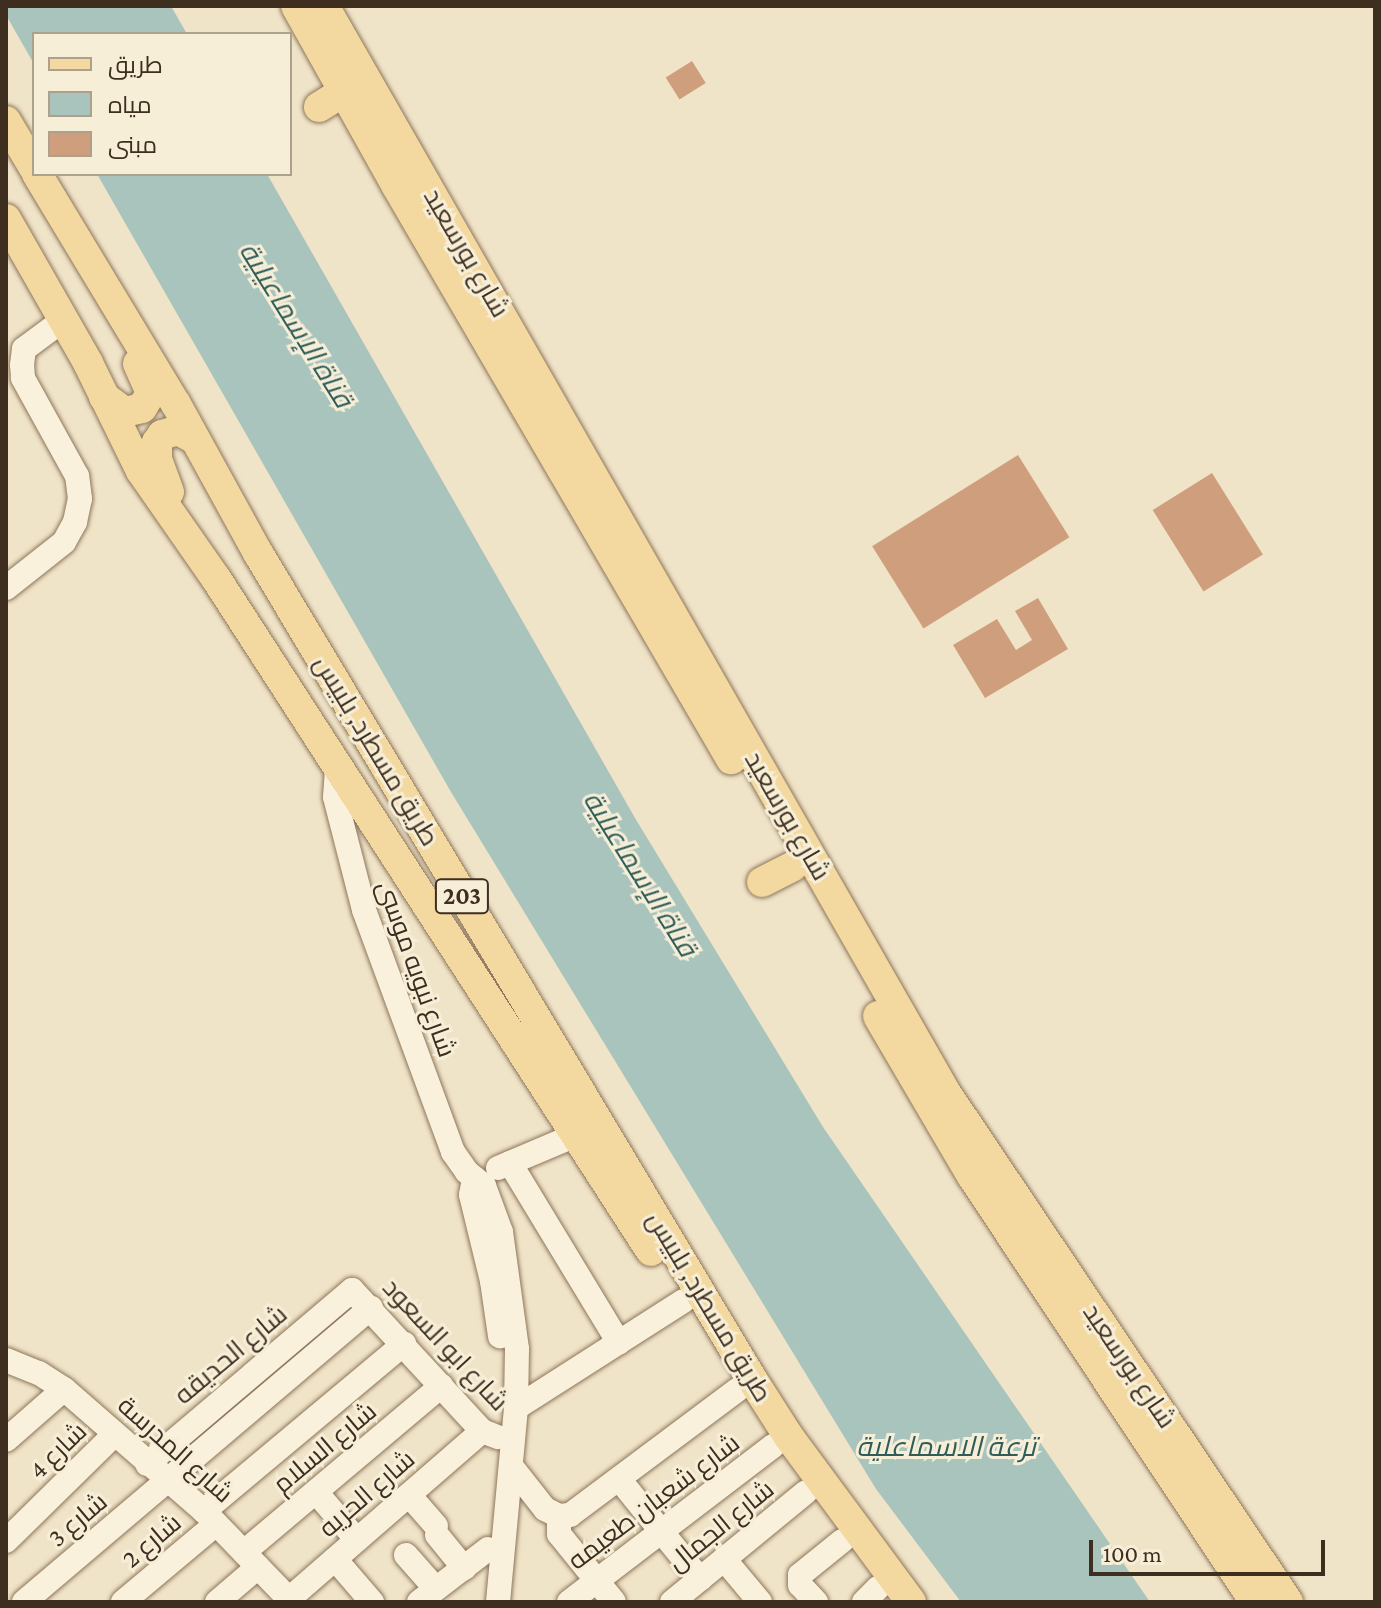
<!DOCTYPE html>
<html>
<head>
<meta charset="utf-8">
<style>
	body { margin:0 }
	#map { position:relative; width:1381px; height:1608px; overflow:hidden; background:#f0e4c8; font-family:"Crimson Pro",Cairo,serif }
	div>[style] { position:absolute }
	.water>* { inset:0; background:#a9c4bc }
	.building>* { inset:0; background:#cf9f7d; transform-origin:0 0 }
	.roads { filter:drop-shadow(0 0 2px #8d765c) drop-shadow(0 0 2px #8d765c) }
	.minor>* { height:24px; margin:-12px; padding:0 12px; transform-origin:12px; border-radius:12px; background:#faf1dc }
	.major>* { height:30px; margin:-15px; padding:0 15px; transform-origin:15px; border-radius:15px; background:#f3d9a0 }
	span { translate:-50% -50%; white-space:nowrap; text-align:center; line-height:1.15; -webkit-text-stroke:6px #f7eed8; paint-order:stroke }
	.shield-label span { padding:2px 6px; background:#f7eed8; border:2px solid; border-radius:6px; -webkit-text-stroke-width:0 }
	.shield-label { font-size:24px; color:#3d2e20; font-weight:700 }
	.street-label { font-size:26px; color:#3d2e20 }
	.water-label { font-size:28px; color:#2f5d5a; font-style:italic }
	.frame { position:absolute; inset:0; border:8px solid #3d2e20; pointer-events:none }
	.legend { position:absolute; left:32px; top:32px; width:260px; height:144px; box-sizing:border-box; background:#f7eed8; border:2px solid #ada18e; margin:0; padding:10px 14px; list-style:none; font-size:24px; color:#3d2e20 }
	.legend li { display:flex; align-items:center; gap:16px; height:40px }
	.legend b { width:40px; border:2px solid #ada18e }
	.scale { position:absolute; left:1089px; top:1540px; width:236px; height:36px; box-sizing:border-box; border:4px solid #3d2e20; border-top:0; padding-left:10px; font-size:24px; line-height:28px; white-space:nowrap; color:#3d2e20; -webkit-text-stroke:6px #f7eed8; paint-order:stroke }
</style>
</head>
<body>
<div id="map">
	<div class="water">
		<i style="clip-path:polygon(6px 6px,171px 6px,187px 34px,34px 34px,34px 64px,6px 15px)"></i>
		<i style="clip-path:polygon(97px 174px,267px 174px,635px 818px,823px 1127px,1150px 1602px,961px 1602px,876px 1489px,451px 792px)"></i>
	</div>
	<div class="building">
		<i style="left:692px;top:61px;width:26px;height:31px;rotate:58deg"></i>
		<i style="left:1018px;top:455px;width:97px;height:172px;rotate:58deg"></i>
		<i style="left:1212px;top:473px;width:96px;height:70px;rotate:58deg"></i>
		<i style="clip-path:polygon(1038px 598px,1068px 649px,985px 698px,953px 645px,997px 619px,1016px 650px,1032px 640px,1015px 611px)"></i>
	</div>
	<div class="roads">
		<div class="minor">
			<i style="left:6px;top:588px;width:74px;rotate:-38.4deg"></i>
			<i style="left:64px;top:542px;width:23px;rotate:-61deg"></i>
			<i style="left:75px;top:522px;width:24px;rotate:-78deg"></i>
			<i style="left:80px;top:499px;width:23px;rotate:-97deg"></i>
			<i style="left:77px;top:476px;width:112px;rotate:-118.9deg"></i>
			<i style="left:23px;top:378px;width:13px;rotate:-94deg"></i>
			<i style="left:22px;top:365px;width:16px;rotate:-83deg"></i>
			<i style="left:24px;top:349px;width:49px;rotate:-36.6deg"></i>
			<i style="left:337px;top:769px;width:28px;rotate:94deg"></i>
			<i style="left:335px;top:797px;width:117px;rotate:75.6deg"></i>
			<i style="left:364px;top:910px;width:258px;rotate:69.8deg"></i>
			<i style="left:453px;top:1152px;width:24px;rotate:55deg"></i>
			<i style="left:467px;top:1172px;width:22px;rotate:39deg"></i>
			<i style="left:484px;top:1186px;width:49px;rotate:69.7deg"></i>
			<i style="left:501px;top:1232px;width:118px;rotate:82.2deg"></i>
			<i style="left:517px;top:1349px;width:59px;rotate:91deg"></i>
			<i style="left:516px;top:1408px;width:195px;rotate:95.3deg"></i>
			<i style="left:510px;top:1163px;width:210px;rotate:58.8deg"></i>
			<i style="left:498px;top:1168px;width:85px;rotate:-22.9deg"></i>
			<i style="left:474px;top:1178px;width:17px;rotate:100deg"></i>
			<i style="left:471px;top:1195px;width:89px;rotate:76.3deg"></i>
			<i style="left:492px;top:1281px;width:56px;rotate:81.7deg"></i>
			<i style="left:6px;top:1360px;width:35px;rotate:22deg"></i>
			<i style="left:39px;top:1373px;width:30px;rotate:33deg"></i>
			<i style="left:64px;top:1389px;width:186px;rotate:41.1deg"></i>
			<i style="left:204px;top:1511px;width:127px;rotate:46deg"></i>
			<i style="left:516px;top:1408px;width:198px;rotate:-32.6deg"></i>
			<i style="left:6px;top:1440px;width:77px;rotate:-41.3deg"></i>
			<i style="left:147px;top:1464px;width:269px;rotate:-40.3deg"></i>
			<i style="left:352px;top:1290px;width:192px;rotate:47.3deg"></i>
			<i style="left:482px;top:1431px;width:17px;rotate:21deg"></i>
			<i style="left:511px;top:1466px;width:55px;rotate:51.7deg"></i>
			<i style="left:545px;top:1509px;width:16px;rotate:27deg"></i>
			<i style="left:559px;top:1516px;width:11px;rotate:-5deg"></i>
			<i style="left:570px;top:1515px;width:209px;rotate:-36.8deg"></i>
			<i style="left:619px;top:1479px;width:129px;rotate:51deg"></i>
			<i style="left:316px;top:1492px;width:63px;rotate:49.5deg"></i>
			<i style="left:409px;top:1495px;width:41px;rotate:48.9deg"></i>
			<i style="left:204px;top:1511px;width:261px;rotate:-39.9deg"></i>
			<i style="left:559px;top:1516px;width:18px;rotate:90deg"></i>
			<i style="left:559px;top:1534px;width:87px;rotate:51deg"></i>
			<i style="left:437px;top:1535px;width:43px;rotate:50.7deg"></i>
			<i style="left:6px;top:1541px;width:151px;rotate:-44.5deg"></i>
			<i style="left:244px;top:1552px;width:258px;rotate:-40.1deg"></i>
			<i style="left:406px;top:1555px;width:45px;rotate:48.6deg"></i>
			<i style="left:335px;top:1559px;width:57px;rotate:49.3deg"></i>
			<i style="left:724px;top:1559px;width:56px;rotate:50.1deg"></i>
			<i style="left:289px;top:1599px;width:256px;rotate:-41deg"></i>
			<i style="left:24px;top:1602px;width:455px;rotate:-40.3deg"></i>
			<i style="left:123px;top:1602px;width:121px;rotate:-40deg"></i>
			<i style="left:217px;top:1602px;width:54px;rotate:-40.5deg"></i>
			<i style="left:419px;top:1602px;width:87px;rotate:-37.5deg"></i>
			<i style="left:569px;top:1602px;width:257px;rotate:-37.4deg"></i>
			<i style="left:672px;top:1602px;width:173px;rotate:-39.4deg"></i>
			<i style="left:816px;top:1602px;width:23px;rotate:-133deg"></i>
			<i style="left:800px;top:1585px;width:10px;rotate:-90deg"></i>
			<i style="left:800px;top:1575px;width:54px;rotate:-39deg"></i>
			<i style="left:864px;top:1602px;width:20px;rotate:-45deg"></i>
		</div>
		<div class="major">
			<i style="left:296px;top:6px;width:205px;rotate:60.8deg"></i>
			<i style="left:396px;top:185px;width:665px;rotate:59.73deg"></i>
			<i style="left:324px;top:6px;width:1252px;rotate:60.22deg"></i>
			<i style="left:946px;top:1093px;width:613px;rotate:56.1deg"></i>
			<i style="left:319px;top:107px;width:28px;rotate:-32deg"></i>
			<i style="left:6px;top:121px;width:55px;rotate:59.2deg"></i>
			<i style="left:37px;top:174px;width:269px;rotate:58.9deg"></i>
			<i style="left:176px;top:404px;width:170px;rotate:61.2deg"></i>
			<i style="left:258px;top:553px;width:962px;rotate:59.12deg"></i>
			<i style="left:752px;top:1379px;width:69px;rotate:57.5deg"></i>
			<i style="left:789px;top:1437px;width:205px;rotate:53.5deg"></i>
			<i style="left:6px;top:219px;width:166px;rotate:60.3deg"></i>
			<i style="left:88px;top:363px;width:120px;rotate:63.9deg"></i>
			<i style="left:141px;top:471px;width:133px;rotate:55.1deg"></i>
			<i style="left:217px;top:580px;width:799px;rotate:57.11deg"></i>
			<i style="left:104px;top:397px;width:26px;rotate:36deg"></i>
			<i style="left:125px;top:412px;width:17px;rotate:-13deg"></i>
			<i style="left:142px;top:408px;width:17px;rotate:-59deg"></i>
			<i style="left:151px;top:393px;width:32px;rotate:-114deg"></i>
			<i style="left:169px;top:492px;width:35px;rotate:-110deg"></i>
			<i style="left:157px;top:459px;width:17px;rotate:-90deg"></i>
			<i style="left:157px;top:442px;width:9px;rotate:-54deg"></i>
			<i style="left:162px;top:435px;width:17px;rotate:-17deg"></i>
			<i style="left:178px;top:430px;width:19px;rotate:28deg"></i>
			<i style="left:762px;top:882px;width:35px;rotate:-27deg"></i>
			<i style="left:878px;top:1016px;width:186px;rotate:59.6deg"></i>
			<i style="left:972px;top:1176px;width:511px;rotate:56.4deg"></i>
		</div>
	</div>
	<div class="shield-label">
		<span style="left:462px;top:896px">203</span>
	</div>
	<div class="street-label">
		<span style="left:466px;top:253px;rotate:60deg">شارع بورسعيد</span>
		<span style="left:376px;top:751px;rotate:59deg">طريق مسطرد, بلبيس</span>
		<span style="left:787px;top:816px;rotate:60deg">شارع بورسعيد</span>
		<span style="left:416px;top:969px;rotate:70deg">شارع نبويه موسى</span>
		<span style="left:709px;top:1307px;rotate:59deg">طريق مسطرد, بلبيس</span>
		<span style="left:445px;top:1345px;rotate:47deg">شارع ابو السعود</span>
		<span style="left:231px;top:1355px;rotate:-40deg">شارع الحديقه</span>
		<span style="left:1129px;top:1366px;rotate:56deg">شارع بورسعيد</span>
		<span style="left:325px;top:1448px;rotate:-40deg">شارع السلام</span>
		<span style="left:175px;top:1450px;rotate:42deg">شارع المدرسة</span>
		<span style="left:58px;top:1451px;rotate:-44deg">شارع 4</span>
		<span style="left:367px;top:1494px;rotate:-41deg">شارع الحريه</span>
		<span style="left:654px;top:1502px;rotate:-37deg">شارع شعبان طعيمه</span>
		<span style="left:78px;top:1520px;rotate:-40deg">شارع 3</span>
		<span style="left:721px;top:1526px;rotate:-39deg">شارع الجمال</span>
		<span style="left:152px;top:1541px;rotate:-40deg">شارع 2</span>
	</div>
	<div class="water-label">
		<span style="left:296px;top:325px;rotate:58deg">قناة الإسماعيلية</span>
		<span style="left:640px;top:874px;rotate:58deg">قناة الإسماعيلية</span>
		<span style="left:946px;top:1447px">ترعة الاسماعلية</span>
	</div>
	<div class="frame"></div>
	<ul class="legend">
	<li><b style="height:10px;background:#f3d9a0"></b>طريق</li>
	<li><b style="height:22px;background:#a9c4bc"></b>مياه</li>
	<li><b style="height:22px;background:#cf9f7d"></b>مبنى</li>
	</ul>
	<div class="scale">100 m</div>
</div>
</body>
</html>
